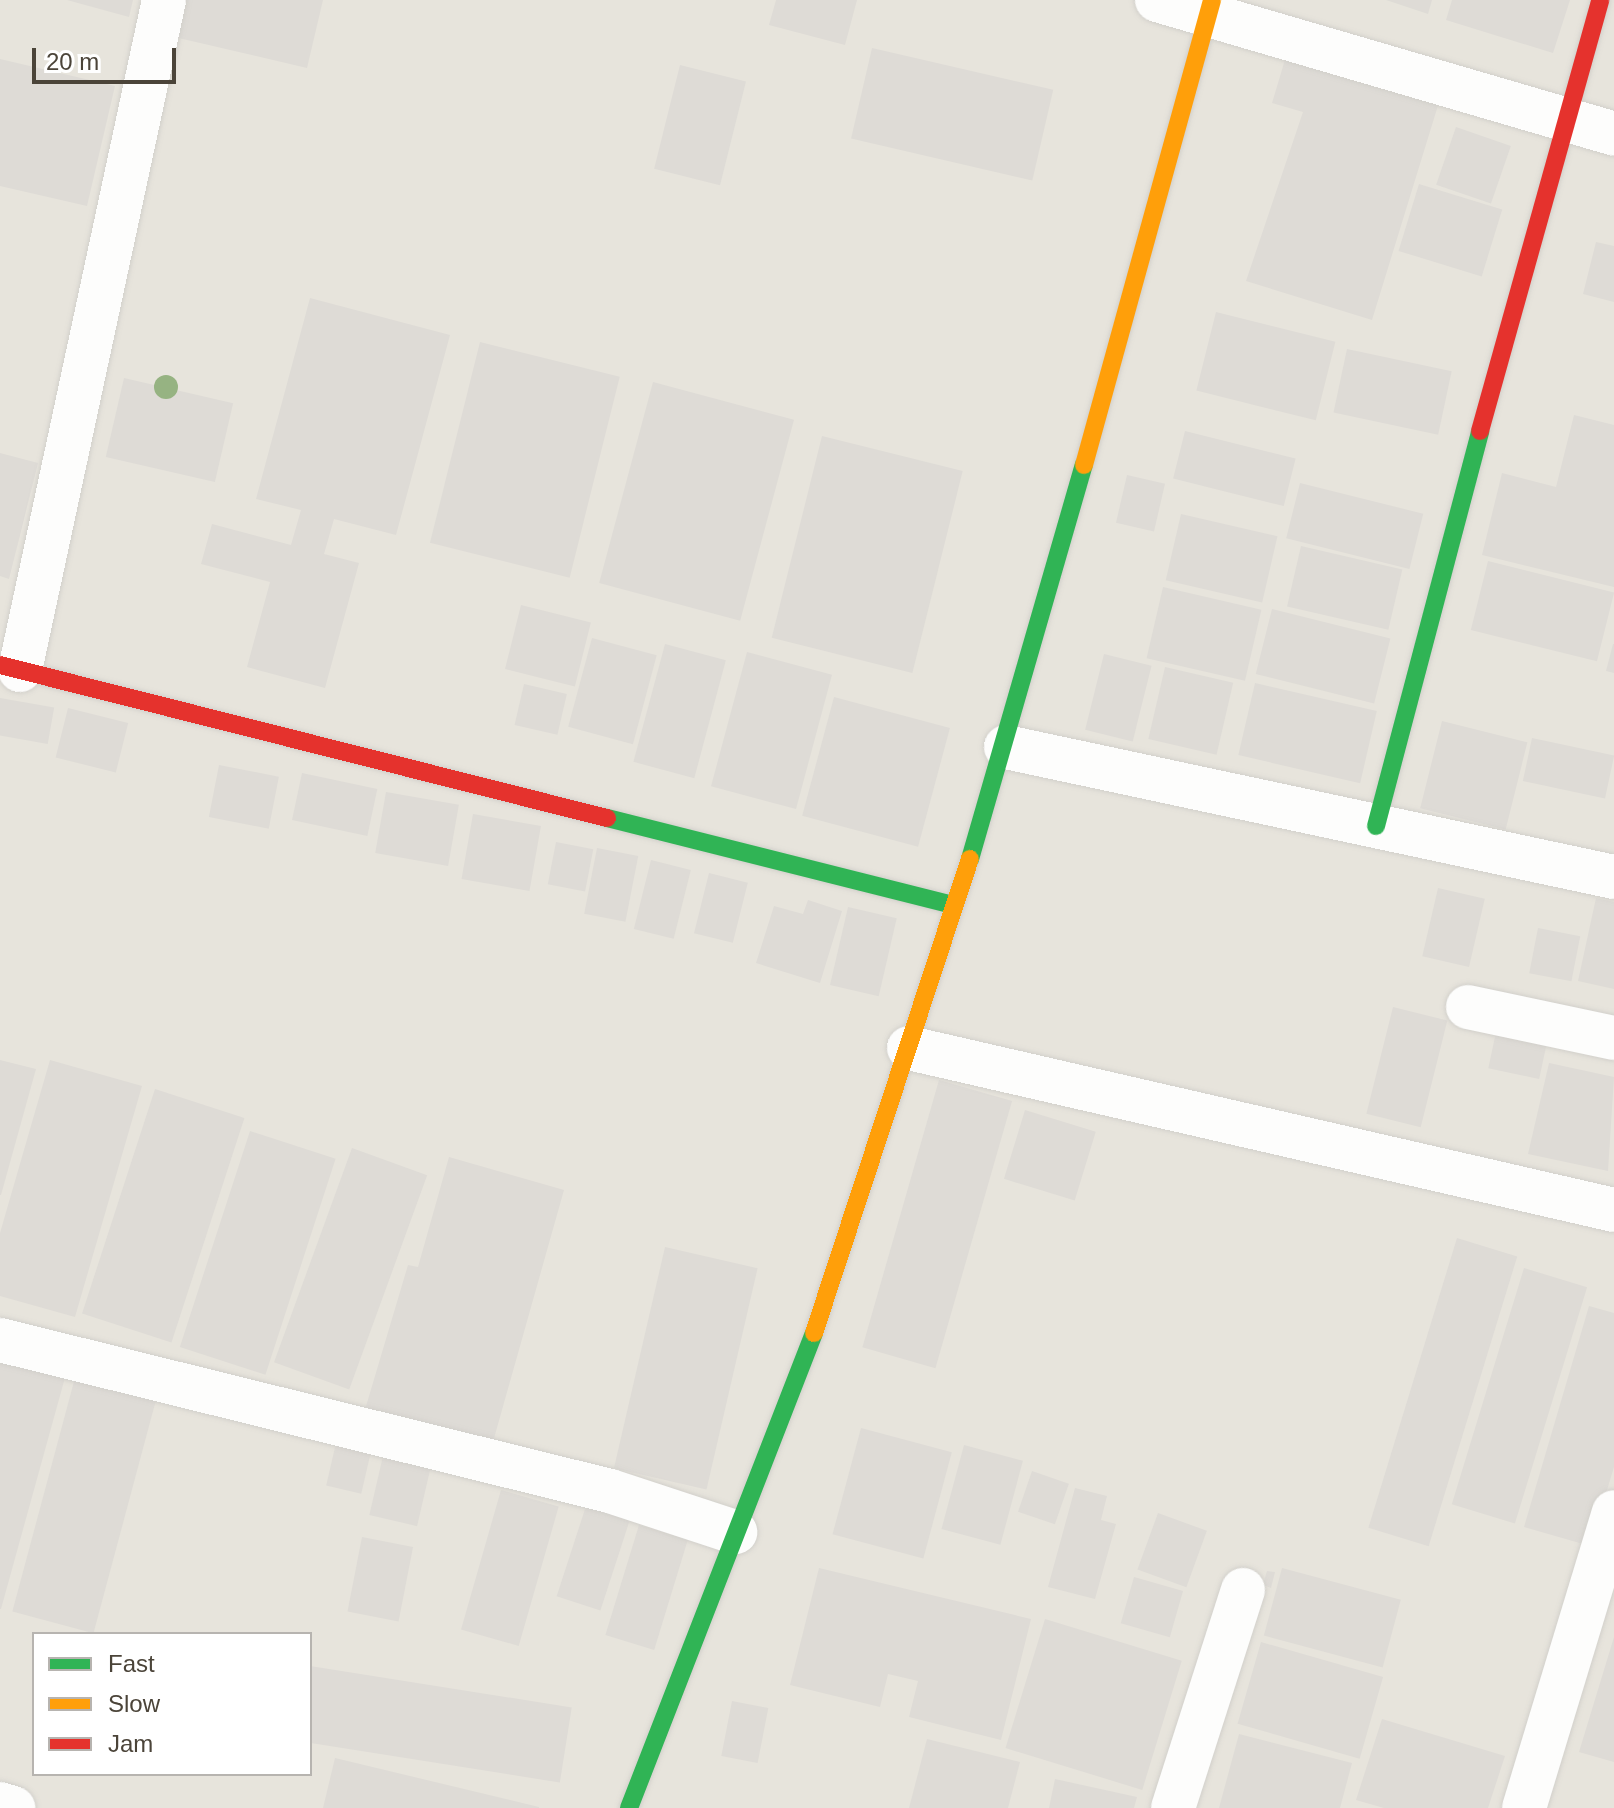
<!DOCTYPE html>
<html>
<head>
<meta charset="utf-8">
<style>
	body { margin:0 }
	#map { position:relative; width:1614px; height:1808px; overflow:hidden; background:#f4f2ee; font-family:Arial,sans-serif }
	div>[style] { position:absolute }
	.residential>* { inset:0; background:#e7e4dc }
	.building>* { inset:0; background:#dedbd6; transform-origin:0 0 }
	.roads { filter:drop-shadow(0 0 2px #d2d0cb) drop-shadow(0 0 2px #d2d0cb) }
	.street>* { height:44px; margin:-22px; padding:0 22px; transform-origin:22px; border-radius:22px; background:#fdfdfc }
	.fast>* { height:18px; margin:-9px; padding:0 9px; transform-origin:9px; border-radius:9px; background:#30b455 }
	.slow>* { height:18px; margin:-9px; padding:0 9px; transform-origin:9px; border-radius:9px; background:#ff9f0a }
	.jam>* { height:18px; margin:-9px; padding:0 9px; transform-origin:9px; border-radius:9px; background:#e5322d }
	.trees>* { width:24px; height:24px; margin:-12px; border-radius:50%; background:#96b382 }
	span { translate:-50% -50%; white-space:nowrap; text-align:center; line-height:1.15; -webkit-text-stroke:8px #fff; paint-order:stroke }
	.legend { position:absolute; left:32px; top:1632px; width:280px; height:144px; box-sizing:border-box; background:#fff; border:2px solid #b7b4b0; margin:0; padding:10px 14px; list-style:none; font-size:24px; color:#4b4439 }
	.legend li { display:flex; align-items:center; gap:16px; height:40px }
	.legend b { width:40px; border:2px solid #b7b4b0 }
	.scale { position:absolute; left:32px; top:48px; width:144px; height:36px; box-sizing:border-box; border:4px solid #4b4439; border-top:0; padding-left:10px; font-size:24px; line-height:28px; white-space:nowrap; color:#4b4439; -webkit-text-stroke:6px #fff; paint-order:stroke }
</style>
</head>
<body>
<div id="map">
	<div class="residential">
		<i style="clip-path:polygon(evenodd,0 0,1614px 0,1614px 1808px,0 1808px,0 0,34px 1634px,310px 1634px,310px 1774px,34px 1774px,34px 1634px)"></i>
	</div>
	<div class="building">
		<i style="clip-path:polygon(67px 0,133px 0,129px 17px)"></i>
		<i style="clip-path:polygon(179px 0,323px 0,307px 68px,170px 36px)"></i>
		<i style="clip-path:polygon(776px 0,857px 0,845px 45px,769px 25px)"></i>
		<i style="clip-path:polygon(1386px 0,1432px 0,1428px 14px)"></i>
		<i style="clip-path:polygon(1452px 0,1570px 0,1553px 53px,1446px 20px)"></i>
		<i style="left:872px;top:48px;width:186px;height:93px;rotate:13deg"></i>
		<i style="clip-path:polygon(1287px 53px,1440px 99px,1372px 320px,1246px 281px,1303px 112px,1272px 103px)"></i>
		<i style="clip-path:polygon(0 59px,115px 86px,87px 206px,0 186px)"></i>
		<i style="left:680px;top:65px;width:68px;height:107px;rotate:14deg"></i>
		<i style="left:1456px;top:127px;width:58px;height:61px;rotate:19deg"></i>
		<i style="left:1419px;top:184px;width:87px;height:70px;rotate:17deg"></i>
		<i style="clip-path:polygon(1596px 242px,1614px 246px,1614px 302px,1583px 294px)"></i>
		<i style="clip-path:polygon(310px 298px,450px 335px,396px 535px,334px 519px,324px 554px,359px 563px,325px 688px,247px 667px,270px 582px,201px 564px,212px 524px,291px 545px,301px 510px,256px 499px)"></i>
		<i style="left:1216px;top:312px;width:123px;height:81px;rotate:14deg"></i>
		<i style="left:480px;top:342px;width:144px;height:207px;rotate:14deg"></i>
		<i style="left:1347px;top:349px;width:107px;height:65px;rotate:12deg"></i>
		<i style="left:124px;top:378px;width:112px;height:81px;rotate:13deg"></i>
		<i style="left:653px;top:382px;width:146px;height:208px;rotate:15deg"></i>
		<i style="clip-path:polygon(1574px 415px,1614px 425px,1614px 587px,1482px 555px,1502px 473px,1556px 487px)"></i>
		<i style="left:1185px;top:431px;width:114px;height:49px;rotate:14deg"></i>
		<i style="left:822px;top:436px;width:145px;height:208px;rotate:14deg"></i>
		<i style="clip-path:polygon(0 453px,38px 463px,9px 579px,0 576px)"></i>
		<i style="left:1127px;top:475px;width:39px;height:49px;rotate:13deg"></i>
		<i style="left:1300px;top:483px;width:127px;height:57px;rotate:14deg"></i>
		<i style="left:1181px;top:514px;width:99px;height:68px;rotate:13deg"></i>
		<i style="left:1301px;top:546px;width:104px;height:62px;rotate:13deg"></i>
		<i style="left:1488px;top:561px;width:130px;height:71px;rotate:14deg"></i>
		<i style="left:1163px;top:587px;width:101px;height:73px;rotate:13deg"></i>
		<i style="left:521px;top:605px;width:72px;height:66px;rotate:14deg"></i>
		<i style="left:1272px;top:609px;width:122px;height:67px;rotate:14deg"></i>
		<i style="left:592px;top:638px;width:67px;height:92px;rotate:15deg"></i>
		<i style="left:665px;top:644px;width:63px;height:122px;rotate:15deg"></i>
		<i style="clip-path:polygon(1613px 644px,1614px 644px,1614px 673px,1606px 671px)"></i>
		<i style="left:747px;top:652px;width:88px;height:139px;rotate:15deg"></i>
		<i style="left:1104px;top:654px;width:49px;height:78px;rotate:14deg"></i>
		<i style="left:1165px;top:667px;width:70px;height:74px;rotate:13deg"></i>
		<i style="left:1255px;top:683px;width:125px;height:74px;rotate:13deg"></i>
		<i style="left:524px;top:684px;width:44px;height:42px;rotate:13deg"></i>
		<i style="left:834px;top:697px;width:120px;height:123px;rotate:15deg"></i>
		<i style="left:0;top:698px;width:55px;height:37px;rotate:10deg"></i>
		<i style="left:68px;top:708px;width:62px;height:51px;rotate:14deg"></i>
		<i style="left:1442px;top:721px;width:88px;height:90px;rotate:14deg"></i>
		<i style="left:1532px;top:738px;width:84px;height:44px;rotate:12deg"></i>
		<i style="left:219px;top:765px;width:61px;height:53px;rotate:11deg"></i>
		<i style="left:302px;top:773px;width:77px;height:48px;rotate:12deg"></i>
		<i style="left:386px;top:792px;width:74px;height:62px;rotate:10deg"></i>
		<i style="left:473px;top:814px;width:69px;height:66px;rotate:10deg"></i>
		<i style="left:556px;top:842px;width:38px;height:43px;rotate:11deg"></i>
		<i style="left:597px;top:848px;width:42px;height:67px;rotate:11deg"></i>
		<i style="left:651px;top:860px;width:41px;height:71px;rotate:14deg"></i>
		<i style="left:709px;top:873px;width:40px;height:62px;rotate:14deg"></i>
		<i style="left:1438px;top:888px;width:48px;height:70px;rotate:13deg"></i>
		<i style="clip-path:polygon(1596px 898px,1614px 902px,1614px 989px,1578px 981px)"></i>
		<i style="clip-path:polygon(808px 900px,842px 911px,820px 983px,756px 963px,774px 906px,803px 914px)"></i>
		<i style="left:848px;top:907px;width:50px;height:80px;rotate:13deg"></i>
		<i style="left:1538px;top:928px;width:43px;height:46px;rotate:11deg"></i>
		<i style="left:1393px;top:1007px;width:56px;height:110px;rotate:14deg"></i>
		<i style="left:1496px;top:1032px;width:52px;height:37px;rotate:12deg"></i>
		<i style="clip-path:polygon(0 1060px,36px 1069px,1px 1195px,0 1195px)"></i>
		<i style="clip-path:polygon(50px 1060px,142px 1086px,75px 1317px,0 1296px,0 1233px)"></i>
		<i style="clip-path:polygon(1549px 1063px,1614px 1077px,1608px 1171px,1528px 1154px)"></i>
		<i style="left:939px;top:1080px;width:76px;height:278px;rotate:16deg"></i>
		<i style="left:155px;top:1089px;width:94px;height:236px;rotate:18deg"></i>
		<i style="left:1025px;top:1110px;width:74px;height:72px;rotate:17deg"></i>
		<i style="left:250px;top:1131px;width:90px;height:227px;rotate:18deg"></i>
		<i style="left:352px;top:1148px;width:80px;height:228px;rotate:20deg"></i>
		<i style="clip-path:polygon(449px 1157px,564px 1190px,491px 1449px,364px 1413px,408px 1265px,418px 1267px)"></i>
		<i style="left:1457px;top:1238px;width:63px;height:303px;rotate:17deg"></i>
		<i style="left:665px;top:1247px;width:95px;height:227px;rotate:13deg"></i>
		<i style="left:1524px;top:1268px;width:66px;height:247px;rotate:17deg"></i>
		<i style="clip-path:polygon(1589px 1306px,1614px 1313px,1614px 1467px,1590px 1546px,1524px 1527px)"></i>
		<i style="clip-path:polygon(0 1356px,66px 1374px,1px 1609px,0 1609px)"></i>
		<i style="left:76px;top:1374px;width:84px;height:246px;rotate:15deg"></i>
		<i style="left:861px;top:1428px;width:94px;height:110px;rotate:15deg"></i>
		<i style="left:339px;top:1430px;width:36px;height:57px;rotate:13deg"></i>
		<i style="left:386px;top:1443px;width:49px;height:74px;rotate:13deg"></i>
		<i style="left:964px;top:1445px;width:61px;height:87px;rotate:15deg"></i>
		<i style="left:1032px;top:1471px;width:39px;height:43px;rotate:19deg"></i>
		<i style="clip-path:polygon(1075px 1488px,1107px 1496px,1101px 1520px,1116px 1524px,1095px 1599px,1048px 1587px)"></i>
		<i style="left:501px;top:1490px;width:60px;height:145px;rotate:16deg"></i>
		<i style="left:586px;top:1506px;width:46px;height:95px;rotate:18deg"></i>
		<i style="left:1158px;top:1513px;width:52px;height:60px;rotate:20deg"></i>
		<i style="left:639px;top:1525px;width:51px;height:115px;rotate:17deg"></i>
		<i style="left:362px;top:1537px;width:52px;height:76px;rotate:11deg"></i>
		<i style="clip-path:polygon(819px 1568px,1031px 1619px,1001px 1740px,909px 1717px,918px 1681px,888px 1674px,880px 1707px,790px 1685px)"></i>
		<i style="left:1282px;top:1568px;width:123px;height:70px;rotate:15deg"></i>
		<i style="clip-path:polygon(1267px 1571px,1275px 1572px,1271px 1588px,1263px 1585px)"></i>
		<i style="left:1134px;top:1577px;width:51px;height:48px;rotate:16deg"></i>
		<i style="left:1045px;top:1619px;width:143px;height:135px;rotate:17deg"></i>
		<i style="clip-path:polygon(1614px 1637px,1614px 1762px,1579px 1752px)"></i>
		<i style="left:1261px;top:1642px;width:127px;height:85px;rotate:16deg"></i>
		<i style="left:310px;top:1666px;width:265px;height:76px;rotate:9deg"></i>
		<i style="left:732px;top:1701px;width:37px;height:56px;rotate:11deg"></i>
		<i style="clip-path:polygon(1382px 1719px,1505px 1756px,1488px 1808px,1384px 1808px,1356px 1800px)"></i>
		<i style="clip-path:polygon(1239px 1734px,1352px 1763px,1340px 1808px,1219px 1808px)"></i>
		<i style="clip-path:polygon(927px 1739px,1020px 1762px,1008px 1808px,909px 1808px)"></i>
		<i style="clip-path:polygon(335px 1758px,539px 1807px,539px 1808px,323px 1808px)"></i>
		<i style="clip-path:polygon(1055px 1779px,1137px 1797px,1134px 1808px,1049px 1808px)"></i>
	</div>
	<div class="roads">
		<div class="street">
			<i style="left:1157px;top:0;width:476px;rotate:16.3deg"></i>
			<i style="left:20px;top:670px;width:685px;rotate:-77.87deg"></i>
			<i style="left:1006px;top:747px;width:622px;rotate:12.07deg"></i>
			<i style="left:1468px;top:1007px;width:149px;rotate:12deg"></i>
			<i style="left:909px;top:1048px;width:723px;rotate:12.94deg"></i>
			<i style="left:0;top:1340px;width:628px;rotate:13.9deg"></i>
			<i style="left:610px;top:1491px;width:132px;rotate:18.2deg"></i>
			<i style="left:0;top:1804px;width:14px;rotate:17deg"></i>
			<i style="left:1173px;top:1808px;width:229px;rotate:-72.2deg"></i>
			<i style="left:1524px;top:1808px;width:309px;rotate:-73.1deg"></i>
		</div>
		<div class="fast">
			<i style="left:607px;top:818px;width:358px;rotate:14.1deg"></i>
			<i style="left:1376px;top:826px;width:408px;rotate:-75.2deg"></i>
			<i style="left:970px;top:859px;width:410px;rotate:-73.9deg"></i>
			<i style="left:629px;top:1808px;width:510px;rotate:-68.72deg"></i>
		</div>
		<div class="slow">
			<i style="left:1084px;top:465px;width:482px;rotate:-74.6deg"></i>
			<i style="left:814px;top:1333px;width:499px;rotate:-71.8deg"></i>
		</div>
		<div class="jam">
			<i style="left:1480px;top:431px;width:447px;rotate:-74.4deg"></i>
			<i style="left:0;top:665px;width:626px;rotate:14.15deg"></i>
		</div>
	</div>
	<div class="trees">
		<i style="left:166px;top:387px"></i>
	</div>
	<ul class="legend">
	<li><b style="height:10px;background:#30b455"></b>Fast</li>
	<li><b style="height:10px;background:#ff9f0a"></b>Slow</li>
	<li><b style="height:10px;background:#e5322d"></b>Jam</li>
	</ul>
	<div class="scale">20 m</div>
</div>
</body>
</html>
